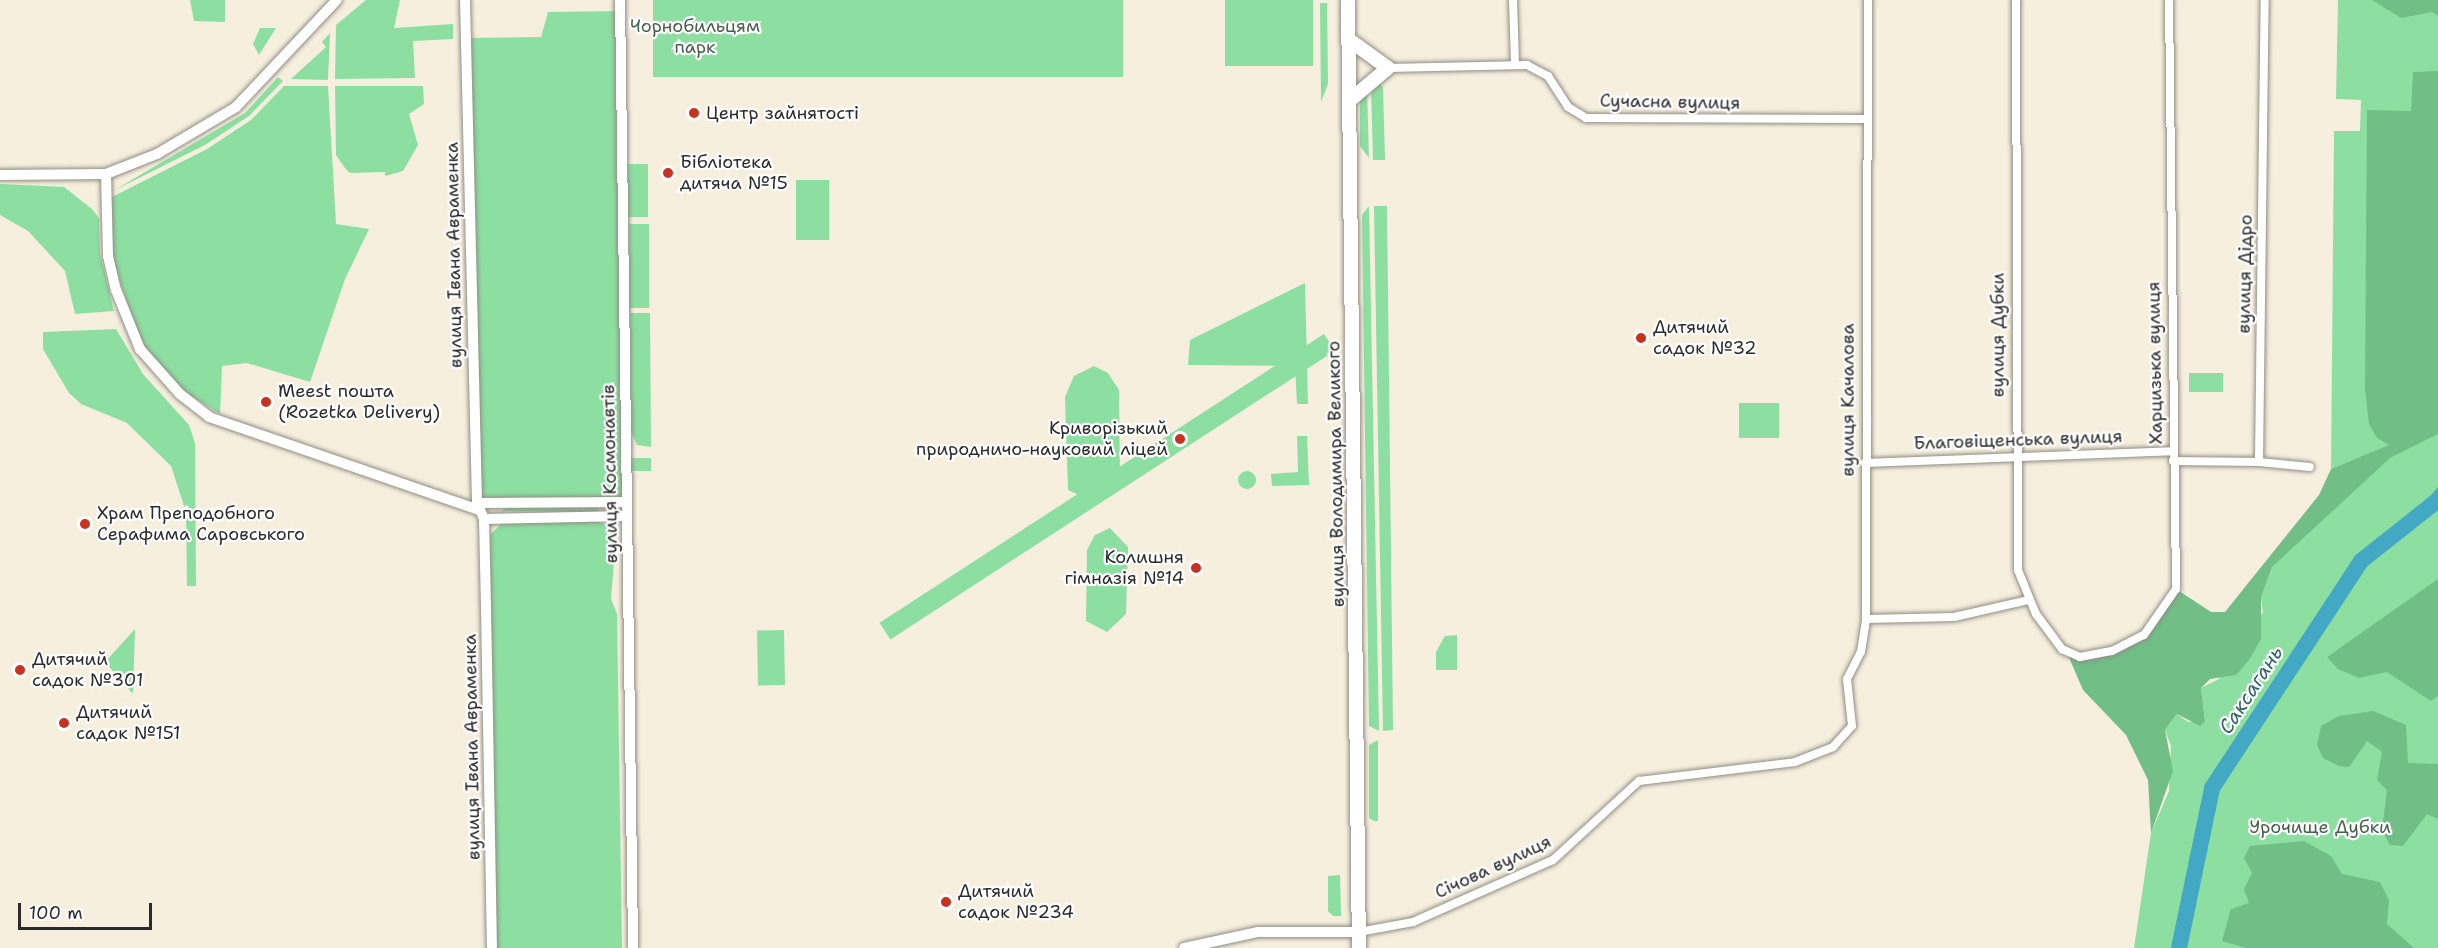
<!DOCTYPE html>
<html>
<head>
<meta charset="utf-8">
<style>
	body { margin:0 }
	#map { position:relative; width:2438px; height:948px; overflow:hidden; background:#f6efde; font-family:"Shantell Sans",sans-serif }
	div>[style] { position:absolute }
	.green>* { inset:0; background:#8cdfa1; transform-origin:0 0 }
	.round { border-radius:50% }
	.forest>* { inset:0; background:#71be87 }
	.water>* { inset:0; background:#43a8c3 }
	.river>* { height:16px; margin:-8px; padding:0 8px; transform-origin:8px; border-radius:8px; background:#43a8c3 }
	.roads { filter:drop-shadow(0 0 2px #908d84) drop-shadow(0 0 2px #908d84) }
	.minor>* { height:8px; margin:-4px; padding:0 4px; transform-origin:4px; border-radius:4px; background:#fff }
	.tertiary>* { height:10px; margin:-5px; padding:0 5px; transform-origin:5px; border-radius:5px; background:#fff }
	.primary>* { height:14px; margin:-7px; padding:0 7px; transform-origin:7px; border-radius:7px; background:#fff }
	.dots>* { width:16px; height:16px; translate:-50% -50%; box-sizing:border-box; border:3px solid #fff; border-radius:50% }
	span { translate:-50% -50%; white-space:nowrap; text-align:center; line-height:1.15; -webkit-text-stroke:4.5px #fff; paint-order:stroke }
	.park-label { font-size:18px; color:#48614e }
	.street-label { font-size:18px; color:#2b2b2b }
	.poi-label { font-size:18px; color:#2b2b2b }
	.left { translate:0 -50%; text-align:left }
	.right { translate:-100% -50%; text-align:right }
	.water-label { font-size:20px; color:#36636f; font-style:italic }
	.scale { position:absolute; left:18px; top:903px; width:134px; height:27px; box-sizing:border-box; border:3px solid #2b2b2b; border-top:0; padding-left:8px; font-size:18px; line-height:21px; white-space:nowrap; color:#2b2b2b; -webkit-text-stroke:4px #fff; paint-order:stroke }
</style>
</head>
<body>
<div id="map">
	<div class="green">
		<i style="clip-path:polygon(190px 0,225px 0,225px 22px,194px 21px)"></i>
		<i style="clip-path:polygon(366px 0,400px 0,394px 28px,453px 24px,453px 39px,413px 41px,415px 78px,335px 79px,336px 25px)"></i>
		<i style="left:653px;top:0;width:470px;height:77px"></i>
		<i style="left:1225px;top:0;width:88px;height:66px"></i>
		<i style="clip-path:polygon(2338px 0,2438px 0,2438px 948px,2134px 948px,2151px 833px,2169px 791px,2171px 746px,2165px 730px,2177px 714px,2188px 722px,2205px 721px,2201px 688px,2219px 679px,2263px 612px,2261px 598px,2272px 567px,2361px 457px,2331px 469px,2334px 131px,2360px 131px,2361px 100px,2336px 99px)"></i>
		<i style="clip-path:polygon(1320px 3px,1327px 3px,1328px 84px,1321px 102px)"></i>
		<i style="clip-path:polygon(620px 11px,627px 502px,477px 503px,466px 38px,541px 37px,548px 12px)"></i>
		<i style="clip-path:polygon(260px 28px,276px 28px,259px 55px,253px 44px)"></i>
		<i style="clip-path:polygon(330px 33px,328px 80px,291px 79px,326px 47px,322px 42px)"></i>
		<i style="clip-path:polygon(278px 77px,283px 81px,249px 116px,205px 145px,113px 191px,245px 113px)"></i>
		<i style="clip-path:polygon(1379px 82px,1383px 87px,1385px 160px,1373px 160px,1371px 86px)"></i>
		<i style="clip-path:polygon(284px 86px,328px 86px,336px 224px,369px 229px,345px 279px,310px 382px,247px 363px,222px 366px,220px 414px,180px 389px,142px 345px,111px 256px,110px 198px,207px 149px,251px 120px)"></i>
		<i style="clip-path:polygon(335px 86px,423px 86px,424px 104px,409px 114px,418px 145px,403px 171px,385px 176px,385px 172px,350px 173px,345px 168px,336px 155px)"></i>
		<i style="clip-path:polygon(1367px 89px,1369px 158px,1360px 146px,1360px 102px)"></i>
		<i style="left:628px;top:164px;width:20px;height:53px"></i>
		<i style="left:796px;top:180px;width:33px;height:60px"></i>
		<i style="clip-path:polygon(0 184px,64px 187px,92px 209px,99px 218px,100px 253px,114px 311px,75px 314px,65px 271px,28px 231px,0 215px)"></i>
		<i style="clip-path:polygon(1369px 206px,1379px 731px,1369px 726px,1362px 215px)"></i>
		<i style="clip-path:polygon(1374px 206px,1387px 206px,1393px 730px,1383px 731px)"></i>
		<i style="left:629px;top:224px;width:20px;height:84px"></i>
		<i style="clip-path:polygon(1305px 283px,1308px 404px,1297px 404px,1295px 366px,1188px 365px,1190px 340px)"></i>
		<i style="clip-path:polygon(630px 313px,650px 313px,651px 447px,637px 445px,631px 432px)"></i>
		<i style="clip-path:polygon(116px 329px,143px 374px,189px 425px,195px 443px,196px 586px,187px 586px,186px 512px,171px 466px,127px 423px,81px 404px,69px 393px,43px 349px,43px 332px)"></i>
		<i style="left:1324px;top:334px;width:20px;height:530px;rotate:57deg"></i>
		<i style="clip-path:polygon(1094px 366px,1108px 373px,1119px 390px,1120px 478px,1111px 494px,1096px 503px,1068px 490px,1065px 397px,1074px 376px)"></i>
		<i style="left:2223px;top:373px;width:19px;height:34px;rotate:90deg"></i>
		<i style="left:1739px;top:403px;width:40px;height:35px"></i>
		<i style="clip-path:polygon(1297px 436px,1307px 436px,1309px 485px,1272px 486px,1271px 474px,1298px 472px)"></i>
		<i style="left:631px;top:458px;width:20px;height:13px"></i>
		<i class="round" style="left:1238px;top:471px;width:18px;height:18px"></i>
		<i style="clip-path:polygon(597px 507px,599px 512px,502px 511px,506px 508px)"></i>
		<i style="clip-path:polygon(595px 521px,609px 526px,616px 537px,611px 599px,617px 614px,622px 948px,495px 948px,490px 535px,502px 523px)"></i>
		<i style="clip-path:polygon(1110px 528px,1128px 547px,1126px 614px,1107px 632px,1086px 621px,1087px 550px,1095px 535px)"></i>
		<i style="clip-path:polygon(135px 629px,133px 694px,105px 662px)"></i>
		<i style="left:784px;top:630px;width:55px;height:27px;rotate:89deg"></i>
		<i style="clip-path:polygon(1457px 635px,1457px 670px,1436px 670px,1436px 652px,1445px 636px)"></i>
		<i style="clip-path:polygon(1378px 740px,1378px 821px,1374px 821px,1369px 818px,1369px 745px)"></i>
		<i style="clip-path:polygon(1340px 875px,1341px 916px,1333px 916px,1328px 911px,1328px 876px)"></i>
	</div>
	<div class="forest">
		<i style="clip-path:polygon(2372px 0,2438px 0,2438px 16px,2432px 12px,2401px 18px)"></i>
		<i style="clip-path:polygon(2438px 71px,2438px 434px,2390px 458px,2272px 567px,2261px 598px,2261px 639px,2249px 660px,2236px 675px,2210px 679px,2201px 688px,2205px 721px,2200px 726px,2177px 714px,2165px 730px,2173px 771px,2151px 833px,2148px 780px,2126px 735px,2083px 690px,2068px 655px,2080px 657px,2137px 639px,2176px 589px,2211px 612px,2225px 612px,2319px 495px,2331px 469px,2389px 445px,2377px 438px,2369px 424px,2365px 390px,2367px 110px,2411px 111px,2413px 72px)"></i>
		<i style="clip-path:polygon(2438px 579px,2438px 696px,2431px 701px,2387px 672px,2359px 678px,2338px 669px,2327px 657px)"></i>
		<i style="clip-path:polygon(2373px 711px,2406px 725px,2408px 763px,2438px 764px,2438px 819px,2427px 814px,2403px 846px,2390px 845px,2382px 830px,2387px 790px,2377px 780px,2382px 752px,2367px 741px,2349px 767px,2339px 766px,2323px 758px,2317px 745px,2321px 726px,2339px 716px)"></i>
		<i style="clip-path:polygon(2304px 841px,2331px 856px,2342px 874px,2380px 882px,2389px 900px,2387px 924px,2414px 948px,2246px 948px,2222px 941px,2231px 909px,2249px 903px,2244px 889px,2252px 873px,2244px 858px,2250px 846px)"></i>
	</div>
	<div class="water">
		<i style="clip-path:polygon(2438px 487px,2438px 510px,2419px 517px,2423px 505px)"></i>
	</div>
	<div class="river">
		<i style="left:2179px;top:948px;width:163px;rotate:-78.3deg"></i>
		<i style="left:2212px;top:788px;width:272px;rotate:-56.7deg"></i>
		<i style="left:2361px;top:561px;width:98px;rotate:-38.4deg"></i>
	</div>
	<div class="roads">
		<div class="minor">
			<i style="left:1513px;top:0;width:65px;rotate:88.2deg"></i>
			<i style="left:2016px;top:0;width:570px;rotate:89.8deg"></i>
			<i style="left:2018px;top:570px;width:48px;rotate:67.8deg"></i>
			<i style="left:2036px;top:614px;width:44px;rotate:53.4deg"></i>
			<i style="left:2062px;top:649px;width:20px;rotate:24deg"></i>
			<i style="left:2080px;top:657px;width:33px;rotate:-11deg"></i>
			<i style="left:2112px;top:651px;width:36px;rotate:-27deg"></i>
			<i style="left:2144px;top:635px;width:56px;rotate:-55.2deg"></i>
			<i style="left:2176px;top:589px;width:589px;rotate:-90.68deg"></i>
			<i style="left:1388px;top:68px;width:139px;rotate:-1.2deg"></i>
			<i style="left:1527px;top:65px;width:24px;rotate:28deg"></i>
			<i style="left:1548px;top:76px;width:37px;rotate:57deg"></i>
			<i style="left:1568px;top:107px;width:21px;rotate:31deg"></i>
			<i style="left:1586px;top:118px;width:280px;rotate:0.2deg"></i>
			<i style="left:2173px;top:461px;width:86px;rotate:0.7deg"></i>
			<i style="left:2259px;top:462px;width:462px;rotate:-89.3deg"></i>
			<i style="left:2259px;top:462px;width:51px;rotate:5.6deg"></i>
			<i style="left:1865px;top:463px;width:307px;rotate:-2.2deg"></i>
			<i style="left:1866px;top:619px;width:88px;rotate:-1.3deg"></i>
			<i style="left:1954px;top:617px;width:76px;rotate:-12.9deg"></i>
			<i style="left:1359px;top:932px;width:55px;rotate:-10.5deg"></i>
			<i style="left:1413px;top:922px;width:153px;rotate:-23.9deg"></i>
			<i style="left:1553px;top:860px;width:117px;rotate:-42.6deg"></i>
			<i style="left:1639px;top:781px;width:157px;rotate:-6.9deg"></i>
			<i style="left:1795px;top:762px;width:41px;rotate:-21.5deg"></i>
			<i style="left:1833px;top:747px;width:28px;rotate:-48deg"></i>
			<i style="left:1852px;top:726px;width:47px;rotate:-96.1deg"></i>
			<i style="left:1847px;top:679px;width:30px;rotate:-63deg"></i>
			<i style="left:1861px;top:652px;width:33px;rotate:-81deg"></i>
			<i style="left:1866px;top:619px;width:619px;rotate:-89.81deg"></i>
		</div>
		<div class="tertiary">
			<i style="left:465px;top:0;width:503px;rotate:88.63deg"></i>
			<i style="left:477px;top:503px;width:17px;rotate:66deg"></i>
			<i style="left:484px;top:519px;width:88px;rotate:88.7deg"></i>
			<i style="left:486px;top:607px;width:341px;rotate:89deg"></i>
			<i style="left:620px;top:0;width:948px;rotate:89.21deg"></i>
			<i style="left:106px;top:174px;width:82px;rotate:88.6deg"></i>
			<i style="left:108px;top:256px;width:35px;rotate:77deg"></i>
			<i style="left:116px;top:290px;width:64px;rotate:67.9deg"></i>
			<i style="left:140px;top:349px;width:60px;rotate:48.4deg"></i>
			<i style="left:180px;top:394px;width:37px;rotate:38deg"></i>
			<i style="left:209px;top:417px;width:286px;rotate:19deg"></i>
			<i style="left:0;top:175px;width:106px;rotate:-0.5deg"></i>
			<i style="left:106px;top:174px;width:55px;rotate:-21.4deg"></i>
			<i style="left:157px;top:154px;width:92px;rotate:-30.7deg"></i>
			<i style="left:236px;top:107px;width:147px;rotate:-46.7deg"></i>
			<i style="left:477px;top:503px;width:150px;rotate:-0.4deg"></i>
			<i style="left:484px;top:519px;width:143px;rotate:-1.2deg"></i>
			<i style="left:1184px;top:948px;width:76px;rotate:-12.2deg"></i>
			<i style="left:1258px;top:932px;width:101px"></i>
		</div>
		<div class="primary">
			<i style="left:1348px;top:0;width:948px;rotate:89.34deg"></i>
			<i style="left:1348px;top:39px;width:49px;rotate:35.9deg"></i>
			<i style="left:1388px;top:68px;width:51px;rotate:139.8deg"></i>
		</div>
	</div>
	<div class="dots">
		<i style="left:694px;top:113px;background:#c8321e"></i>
		<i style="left:668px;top:173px;background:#c8321e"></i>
		<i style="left:1641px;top:338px;background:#c8321e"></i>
		<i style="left:266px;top:402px;background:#c8321e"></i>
		<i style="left:1180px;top:439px;background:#c8321e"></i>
		<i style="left:85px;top:524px;background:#c8321e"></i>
		<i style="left:1196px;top:568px;background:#c8321e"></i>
		<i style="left:20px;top:670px;background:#c8321e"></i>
		<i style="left:64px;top:723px;background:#c8321e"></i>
		<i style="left:946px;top:902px;background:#c8321e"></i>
	</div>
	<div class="park-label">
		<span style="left:695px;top:37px">Чорнобильцям<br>парк</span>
		<span style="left:2320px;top:827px">Урочище Дубки</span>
	</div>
	<div class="street-label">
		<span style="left:1670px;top:102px;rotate:1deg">Сучасна вулиця</span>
		<span style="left:454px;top:255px;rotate:-91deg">вулиця Івана Авраменка</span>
		<span style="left:2245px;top:274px;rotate:-89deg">вулиця Дідро</span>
		<span style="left:1998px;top:335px;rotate:-90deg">вулиця Дубки</span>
		<span style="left:2155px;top:363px;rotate:-91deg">Харцизька вулиця</span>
		<span style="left:1848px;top:400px;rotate:-90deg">вулиця Качалова</span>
		<span style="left:2018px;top:440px;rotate:-2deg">Благовіщенська вулиця</span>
		<span style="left:610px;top:474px;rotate:-91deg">вулиця Космонавтів</span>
		<span style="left:1336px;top:474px;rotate:-91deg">вулиця Володимира Великого</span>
		<span style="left:472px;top:747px;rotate:-91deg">вулиця Івана Авраменка</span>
		<span style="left:1493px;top:867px;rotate:-25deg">Січова вулиця</span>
	</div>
	<div class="poi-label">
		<span class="left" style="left:706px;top:113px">Центр зайнятості</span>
		<span class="left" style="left:680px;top:173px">Бібліотека<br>дитяча №15</span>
		<span class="left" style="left:1653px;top:338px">Дитячий<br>садок №32</span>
		<span class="left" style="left:278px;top:402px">Meest пошта<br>(Rozetka Delivery)</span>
		<span class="right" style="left:1168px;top:439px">Криворізький<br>природничо-науковий ліцей</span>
		<span class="left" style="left:97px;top:524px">Храм Преподобного<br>Серафима Саровського</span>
		<span class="right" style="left:1184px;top:568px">Колишня<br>гімназія №14</span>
		<span class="left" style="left:32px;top:670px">Дитячий<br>садок №301</span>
		<span class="left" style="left:76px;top:723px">Дитячий<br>садок №151</span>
		<span class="left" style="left:958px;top:902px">Дитячий<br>садок №234</span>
	</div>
	<div class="water-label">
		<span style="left:2251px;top:690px;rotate:-57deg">Саксагань</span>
	</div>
	<div class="scale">100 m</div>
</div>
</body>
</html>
